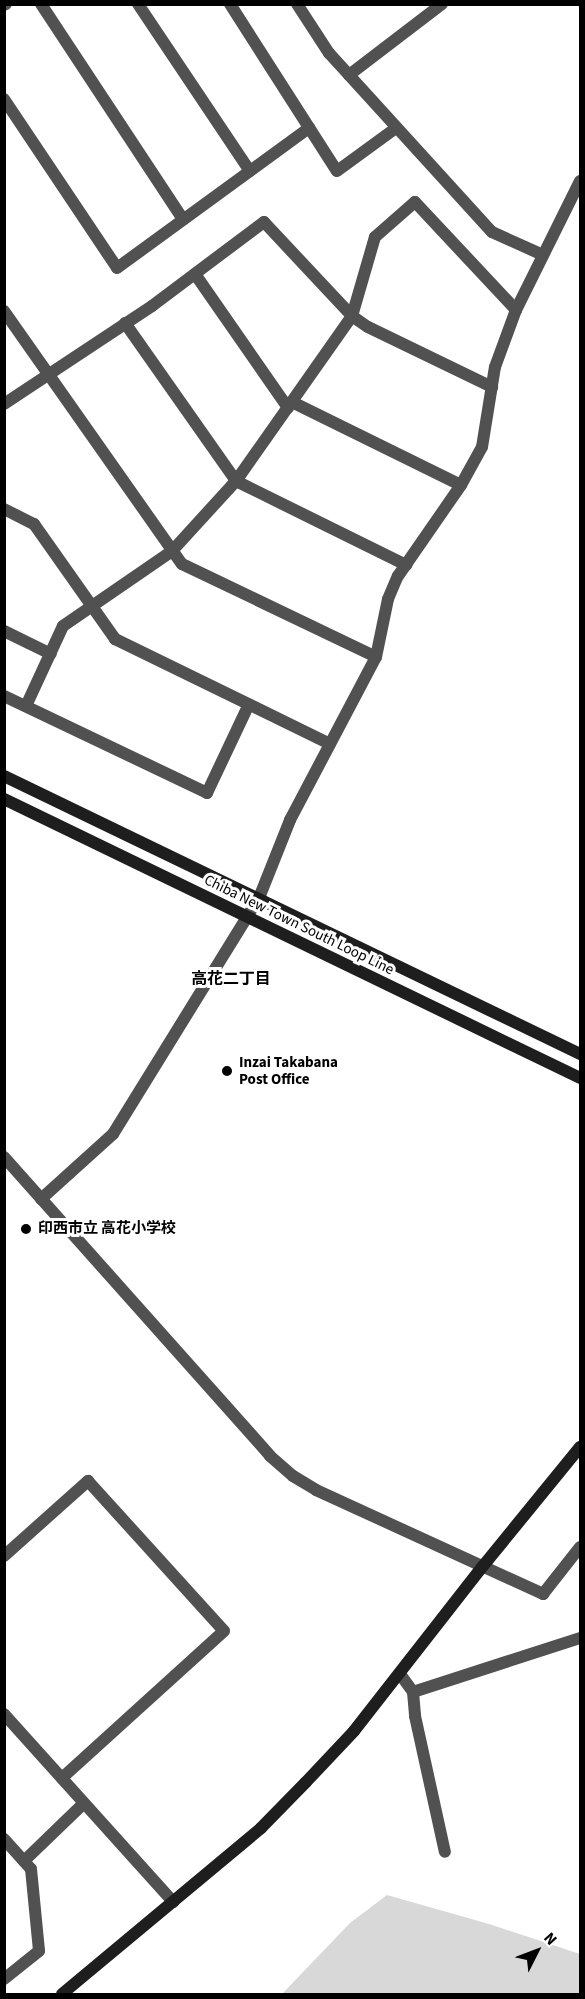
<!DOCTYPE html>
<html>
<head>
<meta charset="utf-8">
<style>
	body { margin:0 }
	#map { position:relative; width:585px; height:1999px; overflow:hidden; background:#fff; font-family:"Source Sans 3","Noto Sans JP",sans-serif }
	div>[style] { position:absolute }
	.green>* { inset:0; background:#d8d8d8 }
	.street>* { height:12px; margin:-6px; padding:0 6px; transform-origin:6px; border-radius:6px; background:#515151 }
	.secondary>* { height:12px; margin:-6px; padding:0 6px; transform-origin:6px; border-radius:6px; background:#1e1e1e }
	.dots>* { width:16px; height:16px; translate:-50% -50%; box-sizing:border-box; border:3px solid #fff; border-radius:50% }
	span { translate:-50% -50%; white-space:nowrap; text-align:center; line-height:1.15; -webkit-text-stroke:6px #fff; paint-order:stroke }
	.street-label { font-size:15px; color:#000 }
	.poi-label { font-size:15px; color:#000; font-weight:700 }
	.left { translate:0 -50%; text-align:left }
	.neighbourhood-label { font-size:16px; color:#000; font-weight:700 }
	.frame { position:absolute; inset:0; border:6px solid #000; pointer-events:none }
	.north { position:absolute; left:507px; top:1921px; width:60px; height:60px; -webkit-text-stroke:4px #fff; paint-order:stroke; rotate:48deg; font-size:16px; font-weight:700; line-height:24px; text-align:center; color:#000 }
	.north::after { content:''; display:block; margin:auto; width:21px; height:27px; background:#000; clip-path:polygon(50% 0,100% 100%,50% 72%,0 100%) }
</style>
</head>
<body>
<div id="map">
	<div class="green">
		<i style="clip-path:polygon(387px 1895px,489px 1924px,580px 1954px,580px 1994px,282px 1994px,350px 1923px)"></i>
	</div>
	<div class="street">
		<i style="left:41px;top:4px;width:258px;rotate:56.6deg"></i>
		<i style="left:138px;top:4px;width:201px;rotate:56.2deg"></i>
		<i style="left:230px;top:4px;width:198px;rotate:57.4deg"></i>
		<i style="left:337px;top:171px;width:73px;rotate:-36.1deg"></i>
		<i style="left:297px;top:4px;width:59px;rotate:56.9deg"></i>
		<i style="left:329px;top:53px;width:242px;rotate:47.7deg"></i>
		<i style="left:492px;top:232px;width:56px;rotate:24.3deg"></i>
		<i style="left:4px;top:5px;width:2px;rotate:-27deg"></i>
		<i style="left:349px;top:75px;width:117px;rotate:-37.4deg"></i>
		<i style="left:4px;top:99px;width:203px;rotate:56.2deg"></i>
		<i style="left:117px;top:268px;width:238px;rotate:-36.1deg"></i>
		<i style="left:195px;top:274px;width:163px;rotate:55.2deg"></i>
		<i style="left:4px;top:311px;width:309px;rotate:54.9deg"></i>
		<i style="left:182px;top:564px;width:215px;rotate:25.6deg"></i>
		<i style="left:125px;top:323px;width:193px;rotate:54.9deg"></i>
		<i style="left:236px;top:481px;width:190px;rotate:26.3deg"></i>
		<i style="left:292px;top:402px;width:188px;rotate:26.2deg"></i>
		<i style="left:4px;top:404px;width:178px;rotate:-33.5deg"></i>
		<i style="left:152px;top:306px;width:140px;rotate:-36.9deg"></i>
		<i style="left:264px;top:222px;width:129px;rotate:46.9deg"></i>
		<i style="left:352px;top:316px;width:19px;rotate:35deg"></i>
		<i style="left:368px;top:327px;width:138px;rotate:25.8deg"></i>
		<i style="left:4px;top:509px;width:34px;rotate:27deg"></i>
		<i style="left:34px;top:524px;width:141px;rotate:54.8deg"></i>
		<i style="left:115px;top:639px;width:239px;rotate:26deg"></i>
		<i style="left:4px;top:631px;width:52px;rotate:26.1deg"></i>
		<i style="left:4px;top:696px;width:225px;rotate:25.5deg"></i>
		<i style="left:207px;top:793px;width:98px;rotate:-64.7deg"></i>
		<i style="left:26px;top:706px;width:88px;rotate:-65.2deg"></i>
		<i style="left:63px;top:626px;width:132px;rotate:-34.5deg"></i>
		<i style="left:172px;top:551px;width:95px;rotate:-47.6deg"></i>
		<i style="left:236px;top:481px;width:202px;rotate:-54.9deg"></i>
		<i style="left:352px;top:316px;width:82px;rotate:-73.8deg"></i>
		<i style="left:375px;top:237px;width:53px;rotate:-41.2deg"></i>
		<i style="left:415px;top:202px;width:148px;rotate:46.9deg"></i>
		<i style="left:4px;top:1157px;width:400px;rotate:48.3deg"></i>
		<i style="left:270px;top:1456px;width:30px;rotate:41deg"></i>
		<i style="left:293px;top:1476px;width:27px;rotate:31deg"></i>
		<i style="left:316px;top:1490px;width:250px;rotate:24.6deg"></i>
		<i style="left:543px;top:1594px;width:60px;rotate:-51.8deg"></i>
		<i style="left:41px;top:1199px;width:97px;rotate:-42.1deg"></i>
		<i style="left:113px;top:1134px;width:278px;rotate:-58.3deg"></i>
		<i style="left:259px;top:898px;width:84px;rotate:-68.3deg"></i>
		<i style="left:290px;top:820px;width:184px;rotate:-62.2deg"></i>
		<i style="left:376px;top:657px;width:59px;rotate:-78.3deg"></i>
		<i style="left:388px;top:599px;width:25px;rotate:-67deg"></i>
		<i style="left:398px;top:576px;width:111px;rotate:-55.3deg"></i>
		<i style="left:461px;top:485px;width:43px;rotate:-61.1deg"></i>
		<i style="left:482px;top:447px;width:81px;rotate:-80.8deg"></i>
		<i style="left:495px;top:367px;width:61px;rotate:-69.8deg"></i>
		<i style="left:516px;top:310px;width:144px;rotate:-63.6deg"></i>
		<i style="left:4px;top:1556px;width:113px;rotate:-41.8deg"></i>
		<i style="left:88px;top:1481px;width:202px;rotate:47.8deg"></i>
		<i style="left:224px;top:1631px;width:219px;rotate:137.8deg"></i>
		<i style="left:400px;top:1674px;width:22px;rotate:54deg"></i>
		<i style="left:413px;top:1692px;width:24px;rotate:85deg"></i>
		<i style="left:415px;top:1716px;width:139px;rotate:77.6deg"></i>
		<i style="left:413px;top:1692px;width:176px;rotate:-17.9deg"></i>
		<i style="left:4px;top:1714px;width:253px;rotate:48deg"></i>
		<i style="left:4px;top:1839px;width:40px;rotate:48deg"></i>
		<i style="left:31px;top:1869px;width:82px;rotate:84.4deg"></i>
		<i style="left:39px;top:1951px;width:45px;rotate:141.3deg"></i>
		<i style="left:24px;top:1861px;width:83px;rotate:-44deg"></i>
	</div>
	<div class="secondary">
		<i style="left:4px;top:776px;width:640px;rotate:25.76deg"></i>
		<i style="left:4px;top:799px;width:640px;rotate:25.84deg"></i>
		<i style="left:62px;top:1994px;width:259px;rotate:-39.8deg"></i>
		<i style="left:261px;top:1828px;width:64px;rotate:-45.6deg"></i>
		<i style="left:306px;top:1782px;width:70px;rotate:-46.7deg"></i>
		<i style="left:354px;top:1731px;width:209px;rotate:-52deg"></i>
		<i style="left:483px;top:1566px;width:154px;rotate:-50.8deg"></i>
	</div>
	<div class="dots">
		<i style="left:227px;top:1071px;background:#000"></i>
		<i style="left:26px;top:1229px;background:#000"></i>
	</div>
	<div class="street-label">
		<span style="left:299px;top:925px;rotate:26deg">Chiba New Town South Loop Line</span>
	</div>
	<div class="poi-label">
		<span class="left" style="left:239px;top:1071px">Inzai Takabana<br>Post Office</span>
		<span class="left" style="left:38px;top:1229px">印西市立 高花小学校</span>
	</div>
	<div class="neighbourhood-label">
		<span style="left:231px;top:979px">高花二丁目</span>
	</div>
	<div class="frame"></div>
	<div class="north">N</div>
</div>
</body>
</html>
